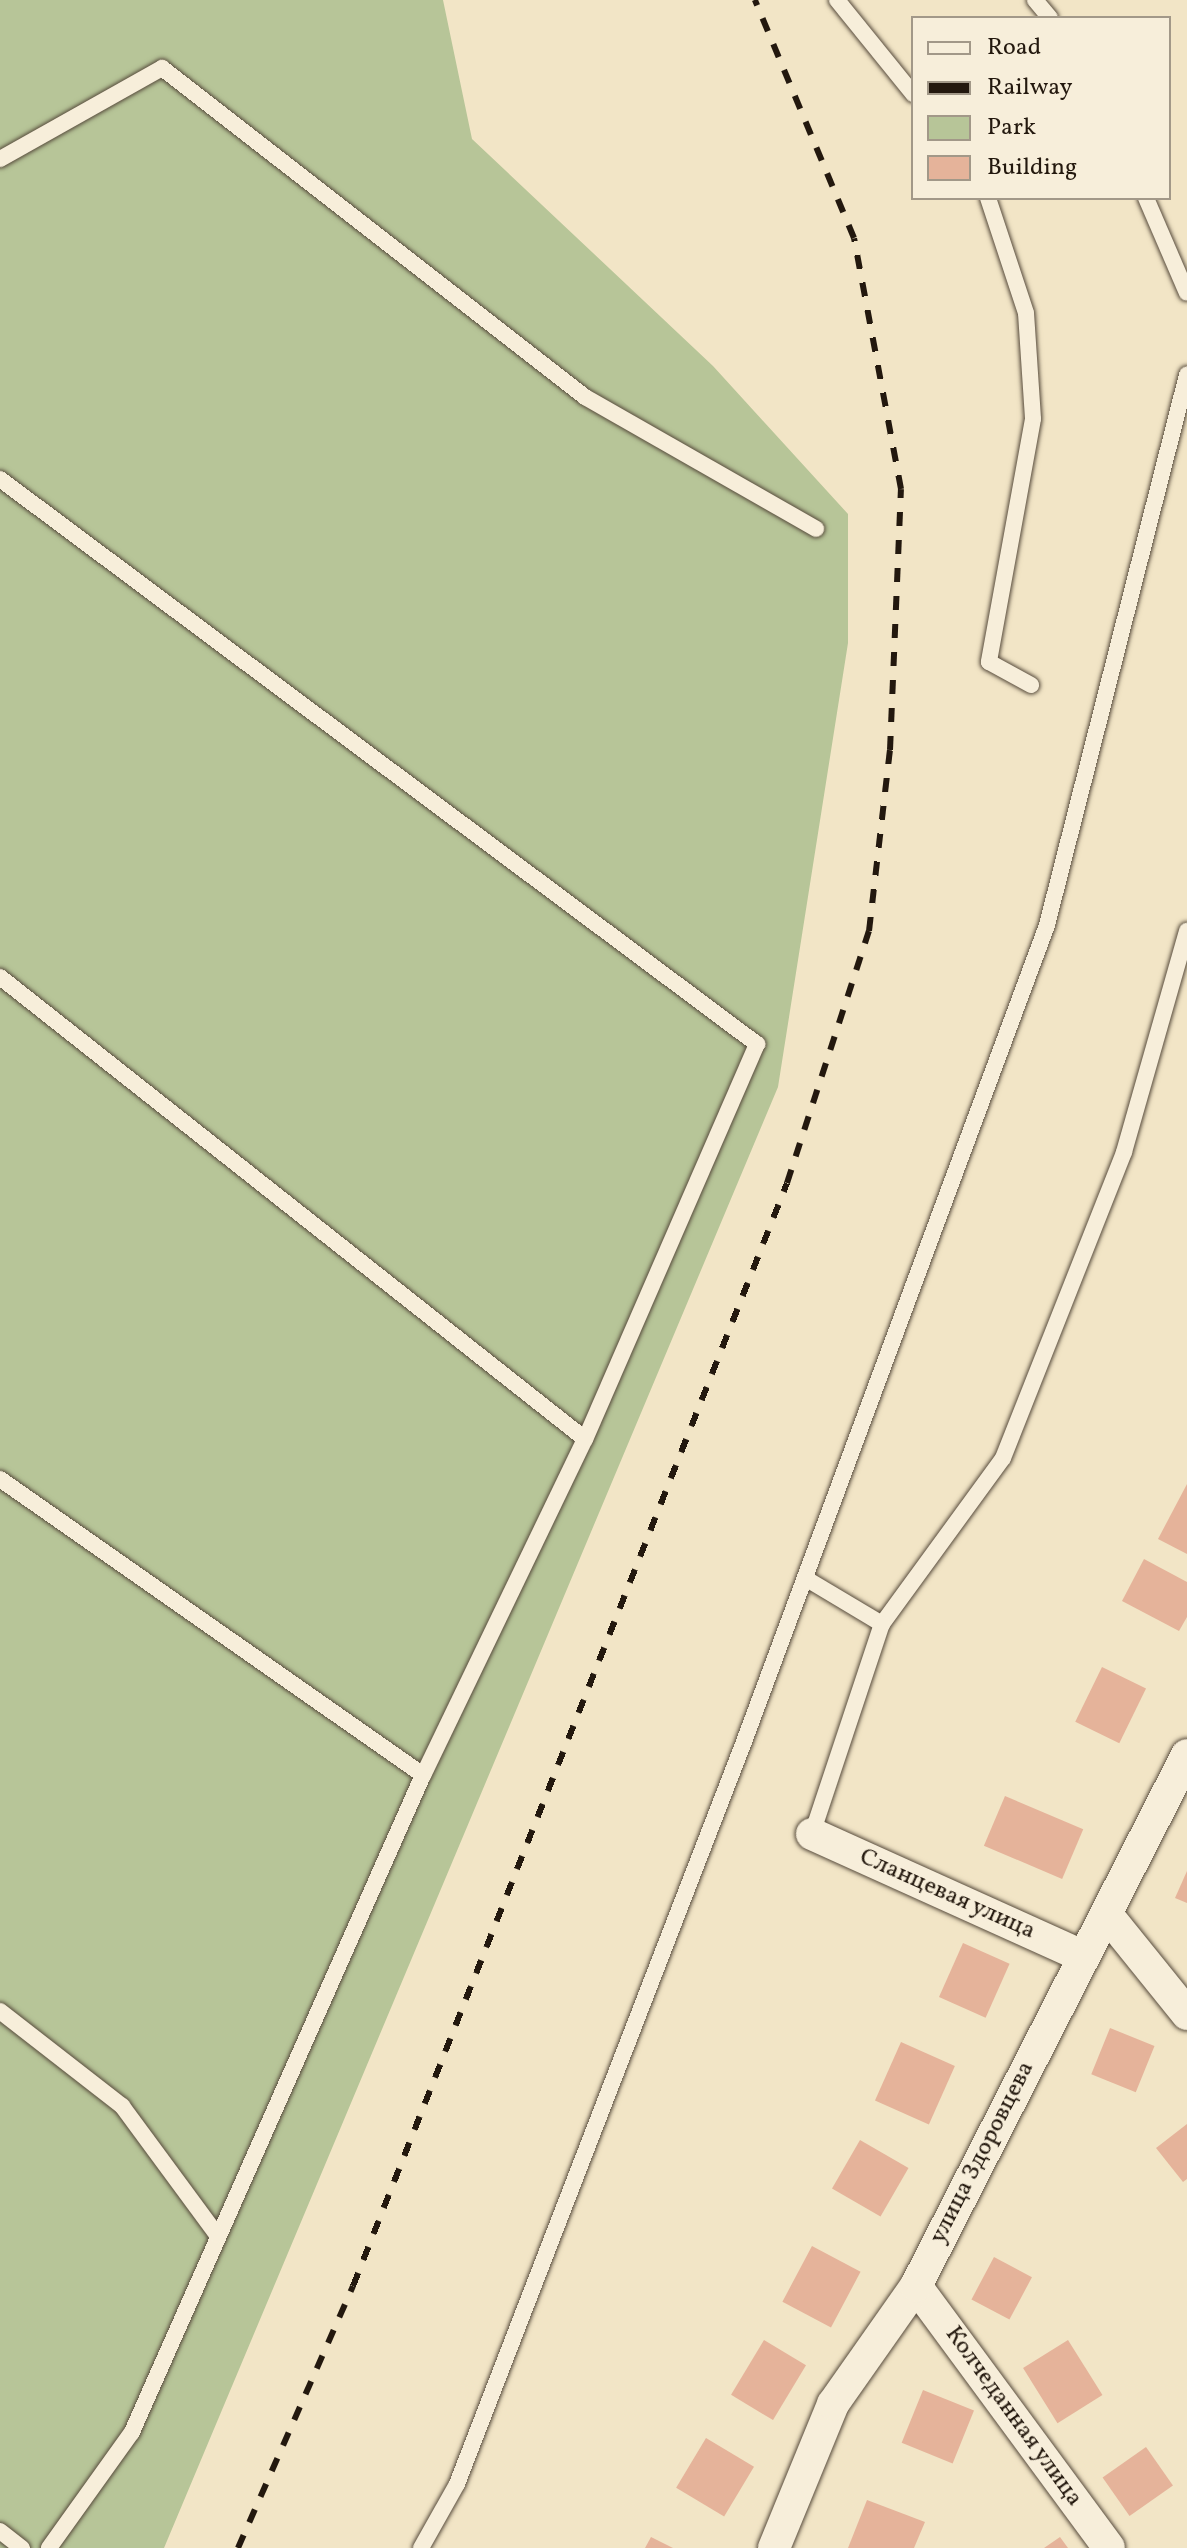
<!DOCTYPE html>
<html>
<head>
<meta charset="utf-8">
<style>
	body { margin:0 }
	#map { position:relative; width:1187px; height:2548px; overflow:hidden; background:#f2e5c6; font-family:Vollkorn,serif }
	div>[style] { position:absolute }
	.green>* { inset:0; background:#b7c598 }
	.building>* { inset:0; background:#e5b39a; transform-origin:0 0 }
	.roads { filter:drop-shadow(0 0 2px #574b3c) drop-shadow(0 0 2px #574b3c) }
	.service>* { height:16px; margin:-8px; padding:0 8px; transform-origin:8px; border-radius:8px; background:#f7eeda }
	.minor>* { height:32px; margin:-16px; padding:0 16px; transform-origin:16px; border-radius:16px; background:#f7eeda }
	.rail>* { height:6px; margin-top:-3px; transform-origin:0; background:repeating-linear-gradient(90deg,#23180e 0 14px,transparent 0 28px) }
	span { translate:-50% -50%; white-space:nowrap; text-align:center; line-height:1.15; -webkit-text-stroke:6px #f7eeda; paint-order:stroke }
	.street-label { font-size:24px; color:#23180e }
	.legend { position:absolute; left:911px; top:16px; width:260px; height:184px; box-sizing:border-box; background:#f7eeda; border:2px solid #a29888; margin:0; padding:10px 14px; list-style:none; font-size:24px; color:#23180e }
	.legend li { display:flex; align-items:center; gap:16px; height:40px }
	.legend b { width:40px; border:2px solid #a29888 }
</style>
</head>
<body>
<div id="map">
	<div class="green">
		<i style="clip-path:polygon(0 0,443px 0,472px 139px,713px 366px,848px 514px,848px 643px,778px 1087px,164px 2548px,0 2548px)"></i>
	</div>
	<div class="building">
		<i style="clip-path:polygon(1187px 1484px,1187px 1554px,1158px 1539px)"></i>
		<i style="clip-path:polygon(1144px 1559px,1187px 1582px,1187px 1617px,1179px 1631px,1122px 1601px)"></i>
		<i style="left:1102px;top:1667px;width:49px;height:61px;rotate:26deg"></i>
		<i style="left:1005px;top:1796px;width:85px;height:54px;rotate:23deg"></i>
		<i style="clip-path:polygon(1187px 1871px,1187px 1903px,1175px 1898px)"></i>
		<i style="left:963px;top:1943px;width:51px;height:59px;rotate:24deg"></i>
		<i style="left:1110px;top:2028px;width:48px;height:50px;rotate:22deg"></i>
		<i style="left:901px;top:2042px;width:59px;height:64px;rotate:24deg"></i>
		<i style="clip-path:polygon(1187px 2124px,1187px 2179px,1183px 2182px,1156px 2148px)"></i>
		<i style="left:860px;top:2140px;width:56px;height:56px;rotate:30deg"></i>
		<i style="left:812px;top:2246px;width:55px;height:63px;rotate:28deg"></i>
		<i style="left:994px;top:2257px;width:43px;height:48px;rotate:28deg"></i>
		<i style="left:764px;top:2340px;width:49px;height:64px;rotate:31deg"></i>
		<i style="left:1068px;top:2340px;width:65px;height:53px;rotate:58deg"></i>
		<i style="left:923px;top:2390px;width:55px;height:57px;rotate:22deg"></i>
		<i style="left:706px;top:2438px;width:56px;height:58px;rotate:31deg"></i>
		<i style="left:1146px;top:2447px;width:47px;height:53px;rotate:55deg"></i>
		<i style="clip-path:polygon(867px 2500px,925px 2522px,914px 2548px,848px 2548px)"></i>
		<i style="clip-path:polygon(651px 2537px,673px 2548px,645px 2548px)"></i>
		<i style="clip-path:polygon(1060px 2537px,1068px 2548px,1044px 2548px)"></i>
	</div>
	<div class="roads">
		<div class="service">
			<i style="left:837px;top:0;width:121px;rotate:51deg"></i>
			<i style="left:1035px;top:0;width:23px;rotate:50deg"></i>
			<i style="left:0;top:159px;width:186px;rotate:-29.3deg"></i>
			<i style="left:162px;top:68px;width:536px;rotate:37.87deg"></i>
			<i style="left:585px;top:397px;width:266px;rotate:29.7deg"></i>
			<i style="left:988px;top:198px;width:121px;rotate:71.7deg"></i>
			<i style="left:1026px;top:313px;width:106px;rotate:86.2deg"></i>
			<i style="left:1033px;top:419px;width:247px;rotate:100.3deg"></i>
			<i style="left:989px;top:662px;width:48px;rotate:28.7deg"></i>
			<i style="left:1146px;top:198px;width:103px;rotate:66.7deg"></i>
			<i style="left:0;top:479px;width:945px;rotate:36.74deg"></i>
			<i style="left:757px;top:1044px;width:431px;rotate:113.5deg"></i>
			<i style="left:585px;top:1439px;width:373px;rotate:115.7deg"></i>
			<i style="left:423px;top:1775px;width:719px;rotate:113.89deg"></i>
			<i style="left:132px;top:2432px;width:143px;rotate:125.6deg"></i>
			<i style="left:0;top:977px;width:745px;rotate:38.3deg"></i>
			<i style="left:0;top:1479px;width:516px;rotate:34.98deg"></i>
			<i style="left:805px;top:1578px;width:90px;rotate:30.9deg"></i>
			<i style="left:882px;top:1624px;width:205px;rotate:-53.9deg"></i>
			<i style="left:1003px;top:1458px;width:329px;rotate:-68.4deg"></i>
			<i style="left:1124px;top:1152px;width:230px;rotate:-74.1deg"></i>
			<i style="left:812px;top:1834px;width:221px;rotate:-71.6deg"></i>
			<i style="left:0;top:2011px;width:155px;rotate:37.9deg"></i>
			<i style="left:122px;top:2106px;width:160px;rotate:53.6deg"></i>
			<i style="left:0;top:2531px;width:28px;rotate:38deg"></i>
			<i style="left:421px;top:2548px;width:73px;rotate:-60.6deg"></i>
			<i style="left:457px;top:2484px;width:799px;rotate:-68.86deg"></i>
			<i style="left:745px;top:1739px;width:868px;rotate:-69.64deg"></i>
			<i style="left:1047px;top:925px;width:568px;rotate:-75.72deg"></i>
		</div>
		<div class="minor">
			<i style="left:812px;top:1834px;width:296px;rotate:24.3deg"></i>
			<i style="left:1108px;top:1916px;width:126px;rotate:51.1deg"></i>
			<i style="left:916px;top:2286px;width:325px;rotate:53.6deg"></i>
			<i style="left:774px;top:2548px;width:156px;rotate:-67.7deg"></i>
			<i style="left:833px;top:2404px;width:144px;rotate:-54.9deg"></i>
			<i style="left:916px;top:2286px;width:596px;rotate:-62.96deg"></i>
		</div>
	</div>
	<div class="rail">
		<i style="left:238px;top:2548px;width:286px;rotate:-66.3deg"></i>
		<i style="left:353px;top:2286px;width:1185px;rotate:-68.52deg"></i>
		<i style="left:787px;top:1183px;width:265px;rotate:-72deg"></i>
		<i style="left:869px;top:931px;width:182px;rotate:-83.4deg"></i>
		<i style="left:890px;top:750px;width:261px;rotate:-87.6deg"></i>
		<i style="left:901px;top:489px;width:255px;rotate:-100.6deg"></i>
		<i style="left:854px;top:238px;width:258px;rotate:-112.6deg"></i>
	</div>
	<div class="street-label">
		<span style="left:947px;top:1895px;rotate:24deg">Сланцевая улица</span>
		<span style="left:983px;top:2153px;rotate:-63deg">улица Здоровцева</span>
		<span style="left:1013px;top:2417px;rotate:54deg">Колчеданная улица</span>
	</div>
	<ul class="legend">
	<li><b style="height:10px;background:#f7eeda"></b>Road</li>
	<li><b style="height:10px;background:#23180e"></b>Railway</li>
	<li><b style="height:22px;background:#b7c598"></b>Park</li>
	<li><b style="height:22px;background:#e5b39a"></b>Building</li>
	</ul>
</div>
</body>
</html>
